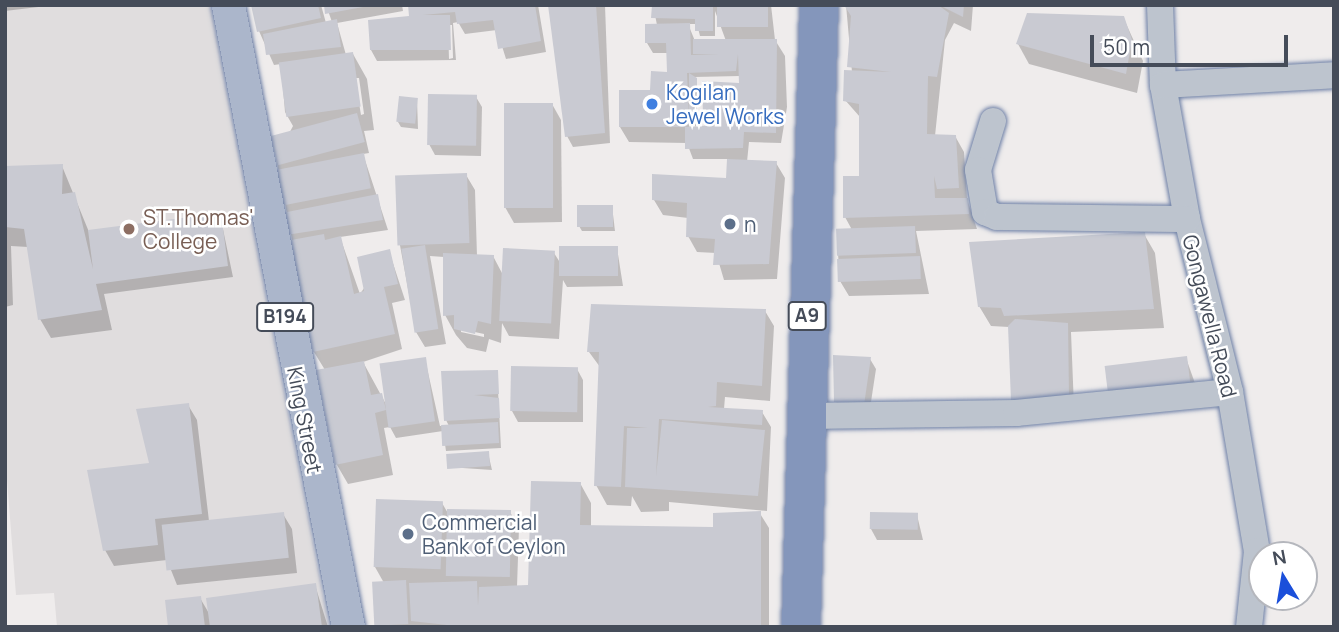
<!DOCTYPE html>
<html>
<head>
<meta charset="utf-8">
<style>
	body { margin:0 }
	#map { position:relative; width:1339px; height:632px; overflow:hidden; background:#efecec; font-family:Manrope,sans-serif }
	div>[style] { position:absolute }
	.education>* { inset:0; background:#e0ddde }
	.shadow>* { inset:0; background:#0003 }
	.building>* { inset:0; background:#c9cad2; transform-origin:0 0 }
	.roads { filter:drop-shadow(0 0 2px #6f81a7) drop-shadow(0 0 2px #6f81a7) }
	.minor>* { height:26px; margin:-13px; padding:0 13px; transform-origin:13px; border-radius:13px; background:#bdc4ce }
	.major>* { height:33px; margin:-16.5px; padding:0 16.5px; transform-origin:16.5px; border-radius:16.5px; background:#abb6cb }
	.highway>* { height:38px; margin:-19px; padding:0 19px; transform-origin:19px; border-radius:19px; background:#8496bb }
	.dots>* { width:19px; height:19px; translate:-50% -50%; box-sizing:border-box; border:4px solid #fff; border-radius:50% }
	span { translate:-50% -50%; white-space:nowrap; text-align:center; line-height:1.15; -webkit-text-stroke:5px #fff; paint-order:stroke }
	.shield-label span { padding:2px 5px; background:#fff; border:2px solid; border-radius:5px; -webkit-text-stroke-width:0 }
	.shield-label { font-size:19px; color:#454c59; font-weight:700 }
	.shop-label { font-size:21px; color:#366cbe }
	.left { translate:0 -50%; text-align:left }
	.education-label { font-size:21px; color:#785e54 }
	.service-label { font-size:21px; color:#4e5e75 }
	.street-label { font-size:21px; color:#454c59 }
	.frame { position:absolute; inset:0; border:7px solid #454c59; pointer-events:none }
	.north { position:absolute; left:1248px; top:541px; width:70px; height:70px; box-sizing:border-box; background:#fff; border:2px solid #b5b7bd; border-radius:50%; rotate:349deg; font-size:19px; font-weight:700; line-height:28px; text-align:center; color:#454c59 }
	.north::after { content:''; display:block; margin:auto; width:24px; height:32px; background:#1b4fda; clip-path:polygon(50% 0,100% 100%,50% 72%,0 100%) }
	.scale { position:absolute; left:1090px; top:35px; width:198px; height:32px; box-sizing:border-box; border:4px solid #454c59; border-top:0; padding-left:9px; font-size:21px; line-height:24px; white-space:nowrap; color:#454c59; -webkit-text-stroke:5px #fff; paint-order:stroke }
</style>
</head>
<body>
<div id="map">
	<div class="education">
		<i style="clip-path:polygon(5px 5px,210px 5px,329px 627px,57px 627px,54px 593px,16px 595px,5px 454px)"></i>
	</div>
	<div class="shadow">
		<i style="clip-path:polygon(5px 5px,55px 5px,5px 11px)"></i>
		<i style="clip-path:polygon(evenodd,259px 5px,321px 5px,326px 23px,332px 22px,326px 5px,402px 5px,403px 11px,337px 23px,346px 55px,353px 54px,367px 79px,374px 130px,364px 131px,369px 153px,363px 154px,388px 230px,340px 237px,360px 294px,389px 251px,405px 300px,392px 303px,402px 349px,363px 362px,387px 406px,425px 359px,440px 426px,449px 426px,446px 420px,497px 371px,501px 448px,446px 451px,443px 431px,396px 438px,390px 427px,384px 428px,393px 475px,348px 484px,337px 465px,325px 370px,314px 352px,276px 158px,293px 126px,285px 112px,281px 64px,274px 65px,259px 31px,259px 5px,355px 78px,359px 78px,364px 114px,361px 115px,355px 78px)"></i>
		<i style="clip-path:polygon(evenodd,410px 5px,538px 5px,546px 52px,506px 59px,497px 30px,465px 34px,458px 22px,453px 23px,456px 60px,377px 61px,371px 50px,411px 18px,410px 5px,448px 25px,452px 25px,453px 58px,449px 59px,448px 25px)"></i>
		<i style="clip-path:polygon(549px 5px,605px 5px,610px 143px,573px 147px,567px 136px)"></i>
		<i style="clip-path:polygon(evenodd,653px 5px,771px 5px,775px 40px,785px 56px,787px 107px,781px 143px,749px 142px,747px 162px,776px 163px,785px 178px,777px 279px,724px 280px,716px 253px,697px 252px,688px 236px,688px 218px,663px 215px,654px 200px,728px 180px,729px 159px,693px 159px,687px 143px,629px 142px,620px 127px,669px 74px,668px 53px,653px 53px,647px 43px,657px 25px,653px 5px,715px 11px,726px 41px,695px 41px,688px 24px,697px 24px,700px 36px,715px 36px,715px 11px,653px 5px,740px 76px,740px 85px,704px 115px,712px 127px,693px 129px,698px 123px,694px 77px,740px 76px)"></i>
		<i style="clip-path:polygon(846px 5px,973px 5px,971px 31px,954px 23px,945px 40px,935px 136px,955px 136px,964px 152px,967px 199px,977px 229px,916px 231px,929px 294px,849px 296px,840px 281px,838px 254px,851px 228px,845px 217px,860px 178px,860px 117px,845px 100px,852px 72px)"></i>
		<i style="clip-path:polygon(1123px 17px,1143px 61px,1137px 93px,1029px 64px,1018px 44px)"></i>
		<i style="clip-path:polygon(476px 97px,482px 107px,481px 156px,435px 155px,429px 144px)"></i>
		<i style="clip-path:polygon(417px 99px,418px 129px,401px 127px,398px 122px)"></i>
		<i style="clip-path:polygon(552px 104px,561px 120px,562px 222px,514px 223px,505px 207px)"></i>
		<i style="clip-path:polygon(62px 166px,89px 232px,220px 215px,233px 277px,104px 294px,112px 330px,51px 338px,40px 319px,28px 247px,11px 246px,13px 305px,5px 307px,5px 167px)"></i>
		<i style="clip-path:polygon(evenodd,466px 175px,475px 190px,477px 256px,493px 256px,503px 275px,554px 253px,561px 264px,617px 248px,623px 286px,567px 287px,563px 280px,559px 339px,509px 336px,502px 323px,501px 343px,489px 339px,486px 352px,467px 348px,456px 335px,445px 315px,444px 257px,430px 256px,446px 344px,425px 347px,416px 332px,399px 240px,466px 175px,461px 329px,484px 334px,484px 337px,461px 332px,461px 329px)"></i>
		<i style="clip-path:polygon(612px 206px,615px 231px,582px 231px,579px 226px)"></i>
		<i style="clip-path:polygon(1144px 234px,1155px 253px,1164px 328px,1071px 332px,1074px 407px,1009px 327px,991px 326px,979px 306px)"></i>
		<i style="clip-path:polygon(765px 311px,774px 326px,770px 401px,725px 397px,724px 409px,762px 412px,771px 427px,767px 511px,669px 502px,669px 511px,641px 512px,632px 496px,631px 506px,607px 505px,596px 485px,600px 367px,589px 352px)"></i>
		<i style="clip-path:polygon(1186px 358px,1197px 389px,1118px 410px)"></i>
		<i style="clip-path:polygon(870px 359px,876px 369px,869px 415px,842px 412px,836px 402px)"></i>
		<i style="clip-path:polygon(513px 368px,577px 369px,583px 380px,583px 422px,518px 422px,512px 411px)"></i>
		<i style="clip-path:polygon(188px 405px,197px 420px,209px 521px,283px 514px,292px 529px,297px 573px,177px 585px,167px 560px,114px 566px,105px 550px)"></i>
		<i style="clip-path:polygon(488px 453px,492px 470px,448px 467px)"></i>
		<i style="clip-path:polygon(580px 483px,591px 503px,591px 527px,715px 529px,759px 512px,769px 528px,769px 627px,378px 627px,384px 583px,375px 567px,442px 503px,449px 515px,510px 512px,519px 528px,517px 587px,532px 587px)"></i>
		<i style="clip-path:polygon(917px 515px,923px 540px,877px 540px,871px 529px)"></i>
		<i style="clip-path:polygon(315px 585px,328px 627px,170px 627px,200px 598px,210px 615px)"></i>
	</div>
	<div class="building">
		<i style="clip-path:polygon(251px 5px,318px 5px,321px 18px,257px 32px)"></i>
		<i style="clip-path:polygon(324px 5px,363px 5px,363px 7px,325px 14px)"></i>
		<i style="clip-path:polygon(408px 5px,535px 5px,541px 41px,498px 49px,493px 20px,457px 24px,455px 12px,423px 15px,450px 15px,451px 50px,370px 50px,368px 20px,409px 16px)"></i>
		<i style="clip-path:polygon(548px 5px,596px 5px,605px 133px,565px 137px)"></i>
		<i style="clip-path:polygon(652px 5px,713px 5px,713px 31px,695px 31px,695px 19px,651px 18px)"></i>
		<i style="left:717px;top:5px;width:51px;height:22px"></i>
		<i style="clip-path:polygon(844px 5px,938px 5px,949px 13px,937px 77px,928px 76px,927px 134px,956px 135px,959px 188px,937px 189px,934px 176px,935px 198px,968px 198px,969px 214px,843px 218px,843px 176px,859px 176px,859px 104px,843px 101px,844px 70px,891px 72px,847px 67px,851px 16px)"></i>
		<i style="clip-path:polygon(939px 5px,964px 5px,963px 17px)"></i>
		<i style="clip-path:polygon(1027px 13px,1124px 16px,1132px 40px,1126px 74px,1016px 44px)"></i>
		<i style="clip-path:polygon(337px 19px,341px 47px,266px 55px,263px 34px)"></i>
		<i style="clip-path:polygon(690px 23px,691px 55px,719px 54px,693px 54px,693px 39px,777px 39px,776px 133px,744px 132px,743px 148px,685px 149px,685px 127px,715px 125px,716px 116px,703px 115px,702px 81px,739px 83px,738px 54px,736px 71px,687px 73px,689px 117px,689px 73px,697px 78px,697px 118px,685px 127px,619px 127px,619px 90px,650px 90px,651px 71px,667px 72px,666px 43px,645px 43px,645px 24px)"></i>
		<i style="left:353px;top:52px;width:55px;height:75px;rotate:82deg"></i>
		<i style="left:428px;top:94px;width:49px;height:51px;rotate:1deg"></i>
		<i style="left:399px;top:96px;width:19px;height:26px;rotate:6deg"></i>
		<i style="left:504px;top:103px;width:49px;height:105px"></i>
		<i style="left:357px;top:113px;width:30px;height:90px;rotate:75deg"></i>
		<i style="left:364px;top:153px;width:36px;height:91px;rotate:79deg"></i>
		<i style="clip-path:polygon(727px 159px,777px 161px,769px 264px,713px 265px,715px 239px,686px 237px,687px 203px,652px 200px,652px 174px,726px 178px)"></i>
		<i style="clip-path:polygon(63px 164px,62px 194px,75px 192px,93px 269px,88px 230px,221px 213px,228px 266px,96px 284px,102px 310px,38px 320px,24px 229px,5px 227px,5px 166px)"></i>
		<i style="left:467px;top:173px;width:70px;height:72px;rotate:88deg"></i>
		<i style="clip-path:polygon(378px 194px,383px 220px,286px 235px,282px 213px)"></i>
		<i style="left:577px;top:205px;width:36px;height:22px"></i>
		<i style="left:915px;top:226px;width:27px;height:79px;rotate:88deg"></i>
		<i style="clip-path:polygon(1145px 232px,1154px 309px,1004px 316px,1001px 308px,978px 307px,969px 242px)"></i>
		<i style="clip-path:polygon(324px 234px,325px 240px,341px 236px,354px 294px,364px 291px,357px 257px,390px 249px,398px 284px,384px 287px,395px 334px,313px 352px,293px 280px,291px 240px)"></i>
		<i style="left:425px;top:245px;width:85px;height:24px;rotate:81deg"></i>
		<i style="left:618px;top:246px;width:30px;height:59px;rotate:90deg"></i>
		<i style="left:503px;top:248px;width:52px;height:73px;rotate:3deg"></i>
		<i style="clip-path:polygon(443px 253px,494px 255px,491px 324px,478px 321px,475px 334px,454px 329px,454px 315px,443px 316px)"></i>
		<i style="left:920px;top:256px;width:23px;height:83px;rotate:88deg"></i>
		<i style="clip-path:polygon(591px 304px,766px 309px,762px 386px,717px 382px,716px 406px,708px 407px,763px 410px,762px 425px,659px 419px,656px 476px,662px 420px,765px 430px,758px 496px,625px 487px,627px 428px,648px 428px,624px 426px,621px 487px,594px 486px,599px 352px,587px 352px)"></i>
		<i style="clip-path:polygon(1015px 319px,1068px 323px,1069px 397px,1011px 401px,1008px 326px)"></i>
		<i style="clip-path:polygon(833px 355px,871px 357px,864px 405px,834px 402px)"></i>
		<i style="left:1187px;top:356px;width:35px;height:83px;rotate:83deg"></i>
		<i style="left:426px;top:357px;width:65px;height:47px;rotate:82deg"></i>
		<i style="clip-path:polygon(364px 361px,371px 395px,382px 393px,386px 410px,375px 413px,383px 455px,335px 465px,316px 370px)"></i>
		<i style="left:511px;top:366px;width:67px;height:45px;rotate:1deg"></i>
		<i style="clip-path:polygon(498px 370px,499px 394px,474px 395px,499px 398px,500px 418px,444px 421px,441px 371px)"></i>
		<i style="clip-path:polygon(189px 403px,202px 514px,155px 519px,158px 545px,103px 551px,87px 470px,149px 463px,136px 409px)"></i>
		<i style="left:498px;top:422px;width:21px;height:57px;rotate:87deg"></i>
		<i style="left:489px;top:451px;width:15px;height:43px;rotate:86deg"></i>
		<i style="clip-path:polygon(531px 481px,581px 482px,580px 525px,713px 527px,713px 513px,761px 511px,761px 627px,465px 627px,411px 621px,409px 583px,477px 581px,478px 606px,479px 587px,528px 585px)"></i>
		<i style="left:376px;top:499px;width:67px;height:68px;rotate:2deg"></i>
		<i style="left:447px;top:509px;width:64px;height:67px;rotate:1deg"></i>
		<i style="left:284px;top:512px;width:46px;height:123px;rotate:84deg"></i>
		<i style="left:870px;top:512px;width:48px;height:17px;rotate:1deg"></i>
		<i style="left:406px;top:580px;width:44px;height:34px;rotate:87deg"></i>
		<i style="clip-path:polygon(316px 583px,322px 627px,210px 627px,206px 598px)"></i>
		<i style="clip-path:polygon(201px 596px,205px 627px,168px 627px,165px 600px)"></i>
	</div>
	<div class="roads">
		<div class="minor">
			<i style="left:1160px;top:5px;width:80px;rotate:87.9deg"></i>
			<i style="left:1163px;top:85px;width:136px;rotate:79.8deg"></i>
			<i style="left:1187px;top:219px;width:178px;rotate:76deg"></i>
			<i style="left:1230px;top:392px;width:161px;rotate:80.4deg"></i>
			<i style="left:1257px;top:551px;width:76px;rotate:96deg"></i>
			<i style="left:1163px;top:85px;width:171px;rotate:-3.3deg"></i>
			<i style="left:993px;top:121px;width:51px;rotate:107deg"></i>
			<i style="left:978px;top:170px;width:43px;rotate:80.5deg"></i>
			<i style="left:985px;top:212px;width:13px;rotate:23deg"></i>
			<i style="left:997px;top:217px;width:190px;rotate:0.6deg"></i>
			<i style="left:807px;top:416px;width:209px;rotate:-0.8deg"></i>
			<i style="left:1016px;top:413px;width:215px;rotate:-5.6deg"></i>
		</div>
		<div class="major">
			<i style="left:228px;top:5px;width:633px;rotate:79.08deg"></i>
		</div>
		<div class="highway">
			<i style="left:801px;top:627px;width:622px;rotate:-88.34deg"></i>
		</div>
	</div>
	<div class="dots">
		<i style="left:652px;top:104px;background:#3f7fe0"></i>
		<i style="left:730px;top:224px;background:#5c6f8a"></i>
		<i style="left:129px;top:229px;background:#8d6e63"></i>
		<i style="left:408px;top:534px;background:#5c6f8a"></i>
	</div>
	<div class="shield-label">
		<span style="left:807px;top:316px">A9</span>
		<span style="left:285px;top:317px">B194</span>
	</div>
	<div class="shop-label">
		<span class="left" style="left:666px;top:104px">Kogilan<br>Jewel Works</span>
	</div>
	<div class="education-label">
		<span class="left" style="left:143px;top:229px">ST.Thomas'<br>College</span>
	</div>
	<div class="service-label">
		<span class="left" style="left:744px;top:224px">n</span>
		<span class="left" style="left:422px;top:534px">Commercial<br>Bank of Ceylon</span>
	</div>
	<div class="street-label">
		<span style="left:1210px;top:316px;rotate:76deg">Gongawella Road</span>
		<span style="left:305px;top:420px;rotate:79deg">King Street</span>
	</div>
	<div class="frame"></div>
	<div class="north">N</div>
	<div class="scale">50 m</div>
</div>
</body>
</html>
